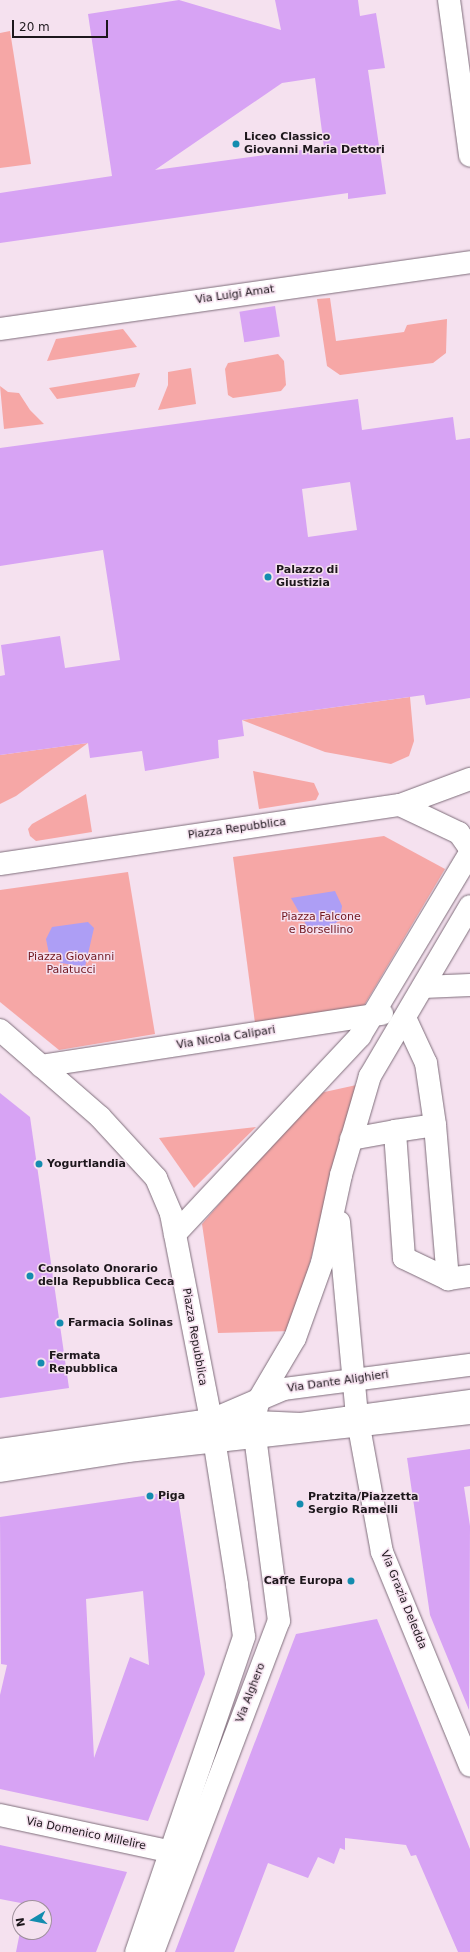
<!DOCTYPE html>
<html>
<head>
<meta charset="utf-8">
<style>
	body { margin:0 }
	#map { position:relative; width:470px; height:1952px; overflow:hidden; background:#f5e1ef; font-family:"DejaVu Sans",sans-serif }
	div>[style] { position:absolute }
	.green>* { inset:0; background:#f6a7a6 }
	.water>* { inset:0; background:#ad9ef5 }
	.building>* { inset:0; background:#d7a3f4; transform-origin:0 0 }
	.roads { filter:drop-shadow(0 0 1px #7f6e7b) drop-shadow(0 0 1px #7f6e7b) }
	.minor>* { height:22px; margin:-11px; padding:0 11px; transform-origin:11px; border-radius:11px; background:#fff }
	.major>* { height:22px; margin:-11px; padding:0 11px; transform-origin:11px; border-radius:11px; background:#fff }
	.dots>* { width:11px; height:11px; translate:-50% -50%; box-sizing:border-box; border:2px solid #f5e1ef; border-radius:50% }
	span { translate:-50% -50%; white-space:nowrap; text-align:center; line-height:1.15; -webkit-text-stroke:3px #f5e1ef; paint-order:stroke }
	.poi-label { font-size:11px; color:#1d171c; font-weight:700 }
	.left { translate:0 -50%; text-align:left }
	.right { translate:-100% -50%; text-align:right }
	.street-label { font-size:11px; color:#1d171c }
	.park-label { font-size:11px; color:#721821 }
	.north { position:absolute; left:12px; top:1900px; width:40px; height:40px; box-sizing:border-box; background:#f5e1ef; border:1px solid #9f909b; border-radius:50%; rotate:260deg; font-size:11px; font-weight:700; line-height:16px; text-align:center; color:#1d171c }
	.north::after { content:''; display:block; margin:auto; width:14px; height:18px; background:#138caf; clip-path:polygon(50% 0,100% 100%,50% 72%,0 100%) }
	.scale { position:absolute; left:12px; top:20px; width:96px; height:18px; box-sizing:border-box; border:2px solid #1d171c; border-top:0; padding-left:5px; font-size:12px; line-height:14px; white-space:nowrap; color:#1d171c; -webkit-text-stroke:3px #f5e1ef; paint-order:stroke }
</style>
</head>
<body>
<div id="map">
	<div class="green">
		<i style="clip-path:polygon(10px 31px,31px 164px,0 168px,0 33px)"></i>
		<i style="clip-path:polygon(330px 298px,336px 341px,404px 332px,407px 325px,447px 319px,446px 353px,433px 363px,340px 375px,327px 366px,317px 299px)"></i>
		<i style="clip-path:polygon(123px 329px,137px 347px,47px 361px,56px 339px)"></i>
		<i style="clip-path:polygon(278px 354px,284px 361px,286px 385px,281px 391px,233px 398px,228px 395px,225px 369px,228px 363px)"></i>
		<i style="clip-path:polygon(191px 368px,196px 404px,158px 410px,168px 385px,168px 372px)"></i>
		<i style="clip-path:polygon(140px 373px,135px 387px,57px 399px,49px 388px)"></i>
		<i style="clip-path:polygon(0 386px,8px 392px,19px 393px,30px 410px,44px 424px,4px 429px)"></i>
		<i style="clip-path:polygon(410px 697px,414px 741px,409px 756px,391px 764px,325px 752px,242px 720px)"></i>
		<i style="clip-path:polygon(88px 743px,16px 796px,0 804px,0 755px)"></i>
		<i style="clip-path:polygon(253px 771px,314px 783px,319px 794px,316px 800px,259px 809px)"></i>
		<i style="clip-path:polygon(86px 794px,92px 832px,36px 841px,30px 836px,28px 829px,32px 824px)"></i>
		<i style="clip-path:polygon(384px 836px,445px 869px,362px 1009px,255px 1023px,233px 857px)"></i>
		<i style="clip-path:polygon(128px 872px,155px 1034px,59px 1050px,0 1002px,0 890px)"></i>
		<i style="clip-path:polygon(361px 1084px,342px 1140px,292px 1331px,218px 1333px,202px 1224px,308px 1101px,320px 1093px)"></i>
		<i style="clip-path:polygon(256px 1127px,194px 1188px,159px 1138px)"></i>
	</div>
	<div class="water">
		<i style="clip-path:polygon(335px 891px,342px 906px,340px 920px,323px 932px,309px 930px,291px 898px)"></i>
		<i style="clip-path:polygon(88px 922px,94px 928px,85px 967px,61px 963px,49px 954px,46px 939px,52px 927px)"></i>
	</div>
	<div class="building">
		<i style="clip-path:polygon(evenodd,179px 0,281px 30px,275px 0,358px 0,360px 16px,376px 13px,385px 68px,368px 70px,386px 194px,348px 199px,348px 193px,0 243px,0 193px,112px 176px,88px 14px,179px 0,315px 78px,324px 147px,155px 170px,282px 83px,315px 78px)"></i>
		<i style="left:275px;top:306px;width:31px;height:36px;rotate:81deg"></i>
		<i style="clip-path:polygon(evenodd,358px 399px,362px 430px,453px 417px,456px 440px,470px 438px,470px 698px,426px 705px,424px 695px,242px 720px,244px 736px,218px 740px,219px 758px,145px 771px,142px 751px,90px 758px,88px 743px,0 755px,0 676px,5px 675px,1px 645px,60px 636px,65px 668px,120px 660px,103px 550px,0 566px,0 448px,358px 399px,350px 482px,357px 530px,308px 537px,302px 489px,350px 482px)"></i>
		<i style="clip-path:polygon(0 1093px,30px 1117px,69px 1388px,0 1398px)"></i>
		<i style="clip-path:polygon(470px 1449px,470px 1486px,464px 1487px,470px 1526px,469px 1710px,430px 1615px,407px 1458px)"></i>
		<i style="clip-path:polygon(evenodd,177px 1491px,205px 1674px,148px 1821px,0 1789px,0 1695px,7px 1665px,1px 1664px,0 1517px,177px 1491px,143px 1591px,149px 1665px,130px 1657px,94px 1758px,86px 1599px,143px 1591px)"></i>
		<i style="clip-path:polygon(377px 1619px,470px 1849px,470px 1952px,458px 1952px,416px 1855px,411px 1856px,406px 1845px,345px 1838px,345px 1850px,340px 1848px,334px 1864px,318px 1857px,308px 1878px,268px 1863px,234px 1952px,175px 1952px,296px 1634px)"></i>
		<i style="clip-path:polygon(0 1845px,127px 1872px,96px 1952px,16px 1952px,20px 1932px,44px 1932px,44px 1908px,26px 1908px,26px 1904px,0 1899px)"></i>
	</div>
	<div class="roads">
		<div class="minor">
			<i style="left:449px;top:0;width:157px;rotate:82.3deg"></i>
			<i style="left:0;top:329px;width:475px;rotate:-8.1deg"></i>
			<i style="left:400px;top:805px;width:65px;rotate:25.4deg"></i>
			<i style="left:459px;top:833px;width:19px;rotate:55deg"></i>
			<i style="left:0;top:864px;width:404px;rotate:-8.4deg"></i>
			<i style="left:400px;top:805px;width:75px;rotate:-20.4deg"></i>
			<i style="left:423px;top:987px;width:47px;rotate:-2.4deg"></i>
			<i style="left:405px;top:1018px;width:50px;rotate:65deg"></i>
			<i style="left:426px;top:1063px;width:63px;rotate:81.7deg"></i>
			<i style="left:0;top:1030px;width:133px;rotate:41deg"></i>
			<i style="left:100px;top:1117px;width:83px;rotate:47.4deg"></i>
			<i style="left:156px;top:1178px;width:39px;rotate:67deg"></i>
			<i style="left:171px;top:1214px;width:210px;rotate:79deg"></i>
			<i style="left:211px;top:1420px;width:167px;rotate:81deg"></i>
			<i style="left:237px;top:1585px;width:52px;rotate:82.3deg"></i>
			<i style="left:244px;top:1637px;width:333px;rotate:108.9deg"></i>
			<i style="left:41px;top:1066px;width:345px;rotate:-8.7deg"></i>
			<i style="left:435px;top:1125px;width:155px;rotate:85.2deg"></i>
			<i style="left:448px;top:1279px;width:49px;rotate:-154.5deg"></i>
			<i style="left:404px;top:1258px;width:127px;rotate:-94.1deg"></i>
			<i style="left:395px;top:1131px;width:40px;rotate:-8.5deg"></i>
			<i style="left:351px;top:1139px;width:45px;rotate:-10.3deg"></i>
			<i style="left:339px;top:1222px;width:195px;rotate:84.7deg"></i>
			<i style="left:357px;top:1416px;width:138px;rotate:79.6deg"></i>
			<i style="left:382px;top:1552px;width:231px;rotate:67.6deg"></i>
			<i style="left:175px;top:1234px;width:271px;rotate:-46.9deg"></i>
			<i style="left:360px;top:1036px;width:214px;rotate:-59deg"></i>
			<i style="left:448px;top:1279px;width:22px;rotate:-8deg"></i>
			<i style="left:0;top:1471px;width:129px;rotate:-8.9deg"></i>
			<i style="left:127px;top:1451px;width:345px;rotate:-6.3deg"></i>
			<i style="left:0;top:1815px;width:176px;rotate:12.1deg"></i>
			<i style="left:153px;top:1952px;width:354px;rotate:-69.2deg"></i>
			<i style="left:279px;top:1621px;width:201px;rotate:-97.4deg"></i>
			<i style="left:253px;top:1422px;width:24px;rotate:-75deg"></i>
			<i style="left:259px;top:1399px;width:71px;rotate:-59.5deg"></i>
			<i style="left:295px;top:1338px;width:80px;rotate:-70.2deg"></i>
			<i style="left:322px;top:1263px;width:90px;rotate:-77.8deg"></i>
			<i style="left:341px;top:1175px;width:103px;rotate:-73.7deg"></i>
			<i style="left:370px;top:1076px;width:197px;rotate:-59.5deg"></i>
		</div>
		<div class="major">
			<i style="left:216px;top:1418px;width:74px;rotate:-23.1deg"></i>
			<i style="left:284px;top:1389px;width:188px;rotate:-7.4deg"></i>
			<i style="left:0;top:1450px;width:213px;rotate:-8.1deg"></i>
			<i style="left:211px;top:1420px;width:90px;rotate:2.5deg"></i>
			<i style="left:301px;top:1424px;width:171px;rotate:-7.8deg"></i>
		</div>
	</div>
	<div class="dots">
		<i style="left:236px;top:144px;background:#138caf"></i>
		<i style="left:268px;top:577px;background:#138caf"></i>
		<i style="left:39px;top:1164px;background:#138caf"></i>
		<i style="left:30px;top:1276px;background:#138caf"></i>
		<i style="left:60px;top:1323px;background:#138caf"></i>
		<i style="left:41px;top:1363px;background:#138caf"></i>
		<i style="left:150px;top:1496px;background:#138caf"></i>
		<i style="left:300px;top:1504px;background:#138caf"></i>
		<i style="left:351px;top:1581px;background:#138caf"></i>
	</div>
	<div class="poi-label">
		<span class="left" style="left:244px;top:144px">Liceo Classico<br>Giovanni Maria Dettori</span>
		<span class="left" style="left:276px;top:577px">Palazzo di<br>Giustizia</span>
		<span class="left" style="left:47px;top:1164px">Yogurtlandia</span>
		<span class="left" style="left:38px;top:1276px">Consolato Onorario<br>della Repubblica Ceca</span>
		<span class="left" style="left:68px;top:1323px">Farmacia Solinas</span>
		<span class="left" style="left:49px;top:1363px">Fermata<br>Repubblica</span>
		<span class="left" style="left:158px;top:1496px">Piga</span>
		<span class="left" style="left:308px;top:1504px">Pratzita/Piazzetta<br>Sergio Ramelli</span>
		<span class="right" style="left:343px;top:1581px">Caffe Europa</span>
	</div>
	<div class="street-label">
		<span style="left:235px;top:295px;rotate:-8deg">Via Luigi Amat</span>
		<span style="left:237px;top:829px;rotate:-8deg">Piazza Repubblica</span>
		<span style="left:226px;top:1038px;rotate:-9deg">Via Nicola Calipari</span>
		<span style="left:194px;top:1337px;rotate:80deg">Piazza Repubblica</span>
		<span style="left:338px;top:1382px;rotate:-8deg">Via Dante Alighieri</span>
		<span style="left:403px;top:1600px;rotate:68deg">Via Grazia Deledda</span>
		<span style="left:251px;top:1693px;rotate:-69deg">Via Alghero</span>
		<span style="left:86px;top:1834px;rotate:12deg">Via Domenico Millelire</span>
	</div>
	<div class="park-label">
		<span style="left:321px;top:924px">Piazza Falcone<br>e Borsellino</span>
		<span style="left:71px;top:964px">Piazza Giovanni<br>Palatucci</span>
	</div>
	<div class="north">N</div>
	<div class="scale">20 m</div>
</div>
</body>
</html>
